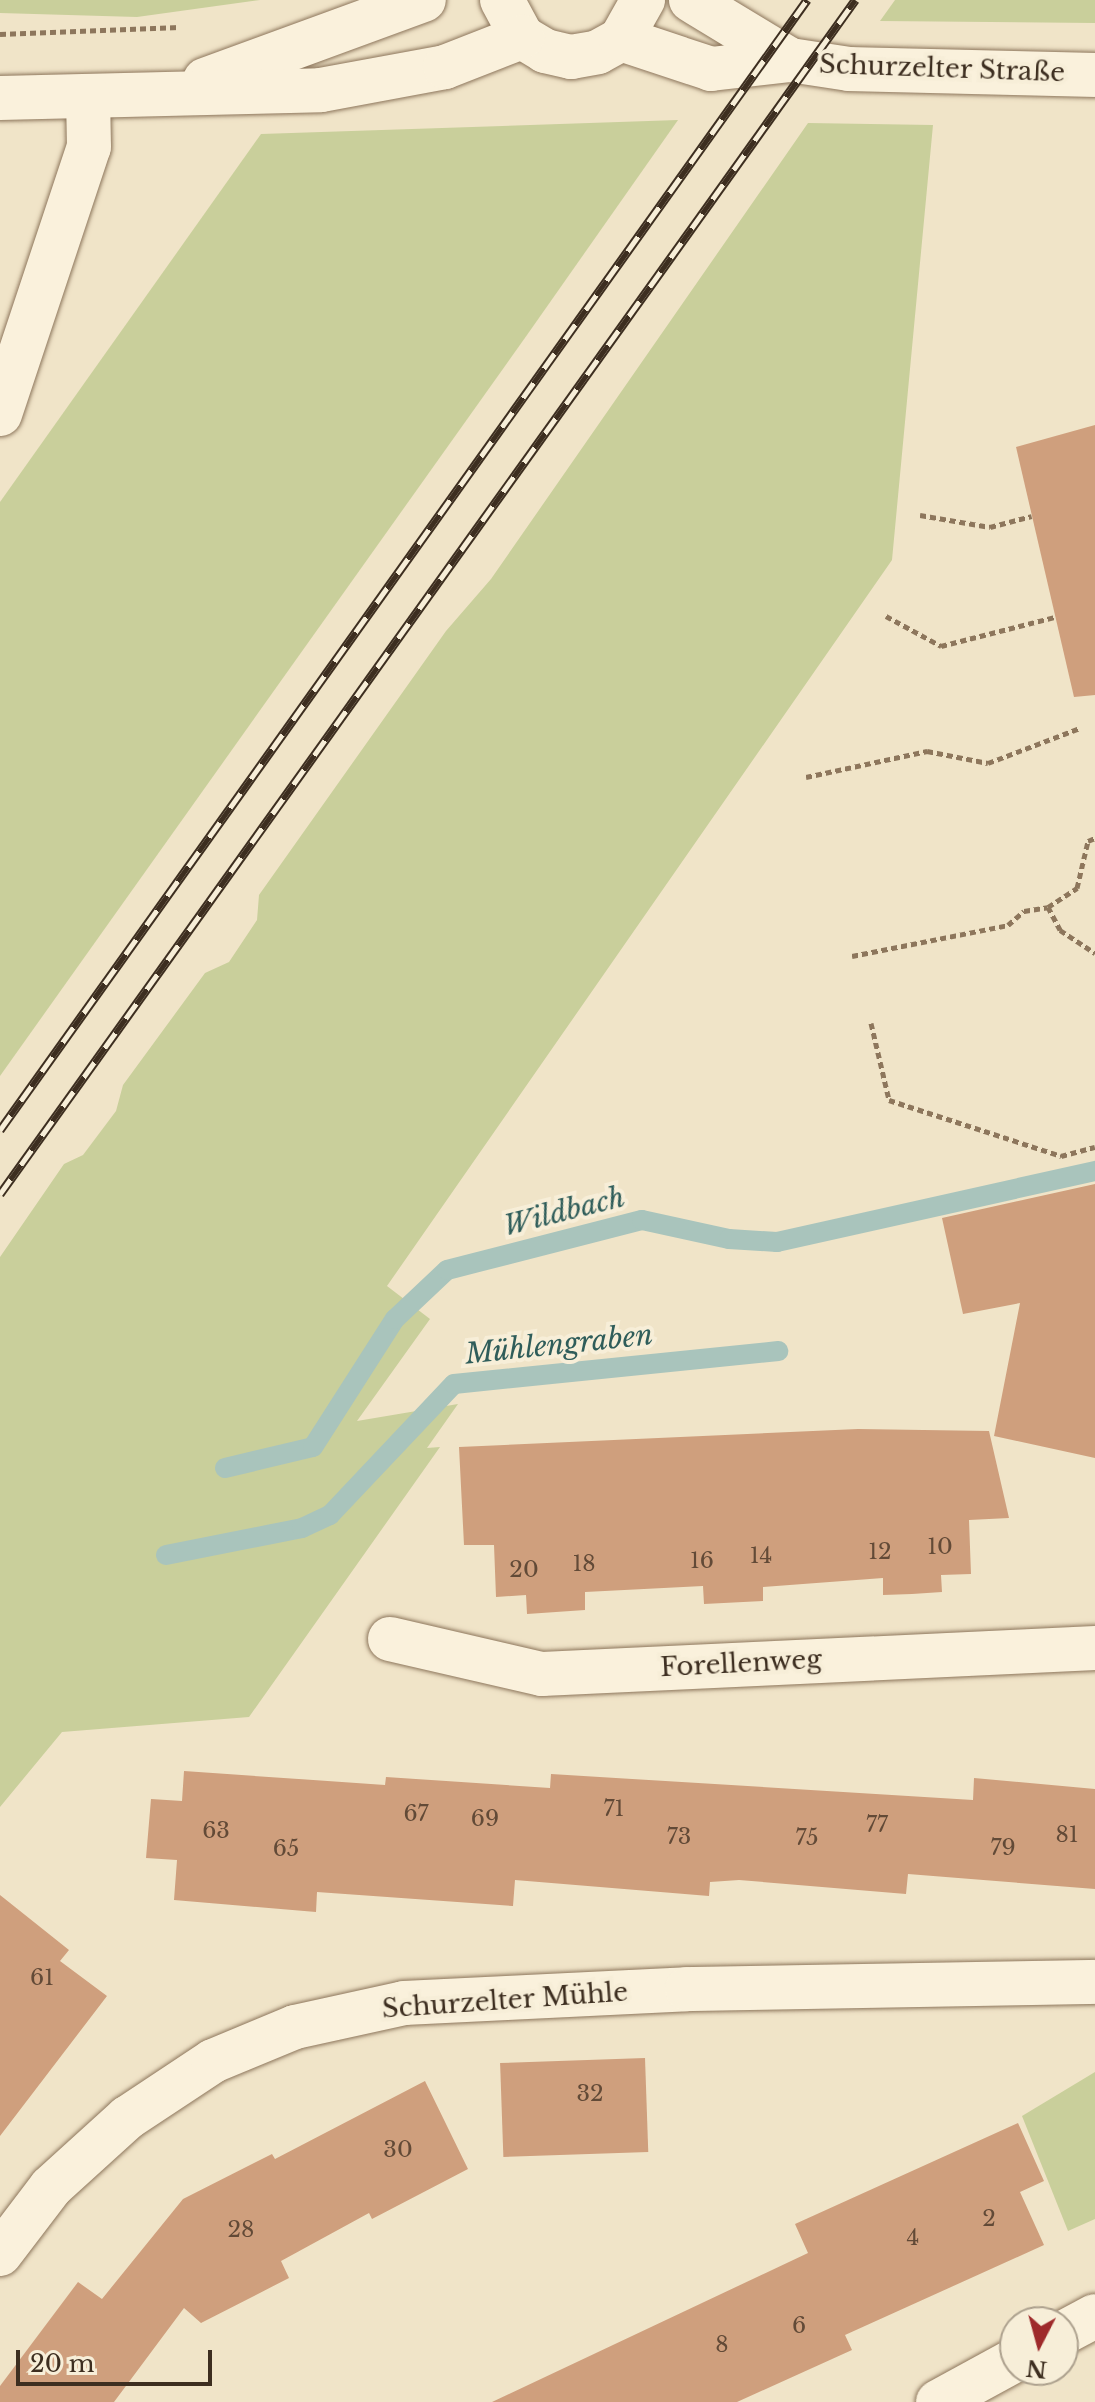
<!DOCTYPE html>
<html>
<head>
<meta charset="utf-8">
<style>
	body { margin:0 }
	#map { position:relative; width:1095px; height:2402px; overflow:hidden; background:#f0e4c8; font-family:"Libre Baskerville",serif }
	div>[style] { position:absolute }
	.green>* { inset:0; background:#c9cf9b }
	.stream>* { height:20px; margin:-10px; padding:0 10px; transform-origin:10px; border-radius:10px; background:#a9c4bc }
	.building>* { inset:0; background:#cf9f7d; transform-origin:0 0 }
	.path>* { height:5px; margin-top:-2.5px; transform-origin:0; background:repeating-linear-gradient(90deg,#8d765c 0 6px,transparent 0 10px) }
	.roads { filter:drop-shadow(0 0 2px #8d765c) drop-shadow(0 0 2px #8d765c) }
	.minor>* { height:44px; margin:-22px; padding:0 22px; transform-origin:22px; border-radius:22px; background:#faf1dc }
	.rail>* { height:9px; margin-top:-4.5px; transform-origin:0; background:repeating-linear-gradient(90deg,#f7eed8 0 18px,#3d2e20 0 36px); box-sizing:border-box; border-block:2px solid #3d2e20 }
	span { translate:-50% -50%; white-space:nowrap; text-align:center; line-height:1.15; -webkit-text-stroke:8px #f7eed8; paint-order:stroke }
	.number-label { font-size:22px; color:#624a37 }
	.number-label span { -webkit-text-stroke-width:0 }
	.street-label { font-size:26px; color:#3d2e20 }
	.water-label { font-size:28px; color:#2f5d5a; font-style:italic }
	.north { position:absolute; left:999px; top:2306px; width:80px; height:80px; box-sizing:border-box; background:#f7eed8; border:2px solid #ada18e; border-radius:50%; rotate:186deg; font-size:22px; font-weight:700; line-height:32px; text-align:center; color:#3d2e20 }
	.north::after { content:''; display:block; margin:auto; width:28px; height:36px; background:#9e2a2b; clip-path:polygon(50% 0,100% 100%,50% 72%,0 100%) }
	.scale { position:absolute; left:16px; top:2350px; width:196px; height:36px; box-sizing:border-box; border:4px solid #3d2e20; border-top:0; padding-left:10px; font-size:24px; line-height:28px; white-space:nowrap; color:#3d2e20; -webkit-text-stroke:6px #f7eed8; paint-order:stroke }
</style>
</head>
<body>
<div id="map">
	<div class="green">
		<i style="clip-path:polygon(0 0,260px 0,137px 17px,0 13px)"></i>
		<i style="clip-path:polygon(895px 0,1095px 0,1095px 23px,880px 21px)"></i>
		<i style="clip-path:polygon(678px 120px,527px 335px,0 1076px,0 502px,261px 134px)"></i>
		<i style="clip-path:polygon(808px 123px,933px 125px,892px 560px,387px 1286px,430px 1319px,357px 1421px,458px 1404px,427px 1448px,440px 1447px,249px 1717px,62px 1732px,0 1807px,0 1257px,64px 1164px,83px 1155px,116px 1111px,123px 1085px,205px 973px,229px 962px,257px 920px,259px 895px,446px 631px,491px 579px)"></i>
		<i style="clip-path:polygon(1095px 2072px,1095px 2219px,1068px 2231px,1022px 2116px)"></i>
	</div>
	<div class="stream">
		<i style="left:225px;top:1468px;width:90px;rotate:-13.4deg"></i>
		<i style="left:313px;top:1447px;width:152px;rotate:-57.4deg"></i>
		<i style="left:395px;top:1319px;width:71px;rotate:-43.3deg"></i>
		<i style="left:447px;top:1270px;width:201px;rotate:-14.4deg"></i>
		<i style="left:642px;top:1220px;width:89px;rotate:12.3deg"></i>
		<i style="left:729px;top:1239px;width:48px;rotate:3.6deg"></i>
		<i style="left:777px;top:1242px;width:326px;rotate:-12.6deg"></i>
		<i style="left:166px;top:1555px;width:139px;rotate:-11.2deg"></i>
		<i style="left:302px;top:1528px;width:31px;rotate:-25deg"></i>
		<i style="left:330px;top:1515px;width:180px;rotate:-46.6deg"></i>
		<i style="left:454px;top:1384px;width:326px;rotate:-5.8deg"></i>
	</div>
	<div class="building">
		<i style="clip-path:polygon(1095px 425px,1095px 695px,1074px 697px,1016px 447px)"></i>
		<i style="clip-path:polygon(1095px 1184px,1095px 1458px,994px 1436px,1020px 1303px,963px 1314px,942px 1218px)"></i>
		<i style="clip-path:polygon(858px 1429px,989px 1431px,1009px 1518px,969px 1520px,971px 1574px,941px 1575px,942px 1592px,912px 1594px,883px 1595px,883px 1578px,763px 1587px,763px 1601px,704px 1604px,703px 1586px,585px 1592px,585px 1610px,527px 1614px,526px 1595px,496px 1597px,494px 1545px,464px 1545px,459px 1447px)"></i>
		<i style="clip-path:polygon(184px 1771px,385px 1785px,386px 1777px,550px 1788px,551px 1774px,973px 1800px,974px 1778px,1095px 1789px,1095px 1889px,908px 1874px,906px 1894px,739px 1880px,710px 1882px,709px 1896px,515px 1880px,513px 1906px,317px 1892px,316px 1912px,174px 1900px,177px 1860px,146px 1858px,151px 1799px,182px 1801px)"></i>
		<i style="clip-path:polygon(0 1895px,69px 1950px,60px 1961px,107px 1996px,0 2136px)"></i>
		<i style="left:645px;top:2058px;width:94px;height:145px;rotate:88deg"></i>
		<i style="clip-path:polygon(425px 2081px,468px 2169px,372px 2219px,369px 2213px,281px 2261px,289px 2278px,201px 2323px,184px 2308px,114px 2402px,0 2402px,0 2386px,78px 2282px,102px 2299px,183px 2199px,272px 2154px,275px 2159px)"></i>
		<i style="clip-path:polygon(1018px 2123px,1044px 2181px,1020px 2192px,1044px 2245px,845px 2335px,852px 2350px,737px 2402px,492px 2402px,808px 2253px,795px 2224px)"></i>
	</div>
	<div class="path">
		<i style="left:0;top:34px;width:180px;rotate:-2.2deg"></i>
		<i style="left:920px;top:515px;width:71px;rotate:9.7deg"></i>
		<i style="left:990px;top:527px;width:43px;rotate:-14.7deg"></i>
		<i style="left:886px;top:616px;width:63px;rotate:28.6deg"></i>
		<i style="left:941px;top:646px;width:118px;rotate:-14.3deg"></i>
		<i style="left:806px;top:777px;width:124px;rotate:-12.1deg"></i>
		<i style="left:927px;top:751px;width:62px;rotate:11.1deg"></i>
		<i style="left:988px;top:763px;width:98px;rotate:-20.8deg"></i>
		<i style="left:1048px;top:907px;width:35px;rotate:-33deg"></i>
		<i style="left:1077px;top:888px;width:48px;rotate:-76.8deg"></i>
		<i style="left:1088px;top:841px;width:8px;rotate:-23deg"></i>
		<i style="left:852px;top:956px;width:159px;rotate:-11.2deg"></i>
		<i style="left:1008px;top:925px;width:21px;rotate:-41deg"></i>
		<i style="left:1024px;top:911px;width:24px;rotate:-9deg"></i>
		<i style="left:1048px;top:907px;width:26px;rotate:62deg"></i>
		<i style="left:1060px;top:930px;width:42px;rotate:33.3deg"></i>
		<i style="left:871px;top:1023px;width:79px;rotate:76.8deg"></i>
		<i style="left:889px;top:1100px;width:181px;rotate:18deg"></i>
		<i style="left:1061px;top:1156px;width:35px;rotate:-15deg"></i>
	</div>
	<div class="roads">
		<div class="minor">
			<i style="left:502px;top:0;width:42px;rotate:61.6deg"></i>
			<i style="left:522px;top:37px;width:27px;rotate:31deg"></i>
			<i style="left:545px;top:51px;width:27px;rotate:13deg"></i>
			<i style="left:571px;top:57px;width:27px;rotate:-10deg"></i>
			<i style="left:598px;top:52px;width:26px;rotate:-29deg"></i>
			<i style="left:621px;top:39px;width:45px;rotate:-60.6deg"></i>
			<i style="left:691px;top:0;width:116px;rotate:31.2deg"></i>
			<i style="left:621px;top:39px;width:95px;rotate:18.4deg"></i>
			<i style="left:711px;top:69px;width:80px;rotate:-6.5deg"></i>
			<i style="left:790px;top:60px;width:60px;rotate:8.7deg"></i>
			<i style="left:849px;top:69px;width:246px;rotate:1.4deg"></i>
			<i style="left:205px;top:80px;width:233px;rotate:-20.1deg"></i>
			<i style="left:0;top:98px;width:321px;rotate:-1.4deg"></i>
			<i style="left:321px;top:90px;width:126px;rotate:-10.5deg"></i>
			<i style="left:445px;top:67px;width:83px;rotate:-21.3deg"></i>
			<i style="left:0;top:414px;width:281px;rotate:-71.6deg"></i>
			<i style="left:89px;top:147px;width:51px;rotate:-91.1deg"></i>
			<i style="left:390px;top:1639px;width:156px;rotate:13deg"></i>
			<i style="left:542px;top:1674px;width:554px;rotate:-2.69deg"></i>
			<i style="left:0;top:2254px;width:84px;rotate:-52.7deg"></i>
			<i style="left:51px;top:2187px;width:103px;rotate:-42.2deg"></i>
			<i style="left:127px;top:2118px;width:103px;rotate:-33.5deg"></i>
			<i style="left:213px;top:2061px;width:89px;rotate:-22.5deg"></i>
			<i style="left:295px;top:2027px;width:112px;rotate:-12.4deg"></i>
			<i style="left:404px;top:2003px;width:283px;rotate:-2.8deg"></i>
			<i style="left:687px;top:1989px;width:408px;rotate:-1deg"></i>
			<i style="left:1063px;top:2333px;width:36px;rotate:-28deg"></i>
			<i style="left:938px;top:2402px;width:88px;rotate:-28.6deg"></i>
		</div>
	</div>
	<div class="rail">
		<i style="left:0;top:1130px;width:1389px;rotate:-54.47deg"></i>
		<i style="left:0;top:1194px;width:1469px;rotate:-54.39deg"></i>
	</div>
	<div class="number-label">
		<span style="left:940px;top:1547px">10</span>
		<span style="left:880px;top:1552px">12</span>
		<span style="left:761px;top:1556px">14</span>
		<span style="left:702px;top:1561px">16</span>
		<span style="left:584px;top:1564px">18</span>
		<span style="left:524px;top:1570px">20</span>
		<span style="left:614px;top:1809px">71</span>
		<span style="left:416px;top:1814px">67</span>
		<span style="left:485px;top:1819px">69</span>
		<span style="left:877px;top:1825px">77</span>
		<span style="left:216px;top:1831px">63</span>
		<span style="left:1067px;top:1835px">81</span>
		<span style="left:679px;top:1837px">73</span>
		<span style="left:807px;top:1838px">75</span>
		<span style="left:1003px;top:1848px">79</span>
		<span style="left:286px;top:1849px">65</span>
		<span style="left:42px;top:1978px">61</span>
		<span style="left:590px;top:2094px">32</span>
		<span style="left:398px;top:2150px">30</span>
		<span style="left:989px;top:2219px">2</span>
		<span style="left:241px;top:2230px">28</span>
		<span style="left:913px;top:2238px">4</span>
		<span style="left:799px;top:2326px">6</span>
		<span style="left:722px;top:2345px">8</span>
	</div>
	<div class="street-label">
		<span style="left:942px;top:69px;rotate:2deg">Schurzelter Straße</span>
		<span style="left:741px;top:1664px;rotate:-3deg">Forellenweg</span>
		<span style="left:505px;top:2001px;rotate:-4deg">Schurzelter Mühle</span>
	</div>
	<div class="water-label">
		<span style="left:564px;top:1212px;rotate:-14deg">Wildbach</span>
		<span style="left:559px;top:1345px;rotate:-6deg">Mühlengraben</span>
	</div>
	<div class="north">N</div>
	<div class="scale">20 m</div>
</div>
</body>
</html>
